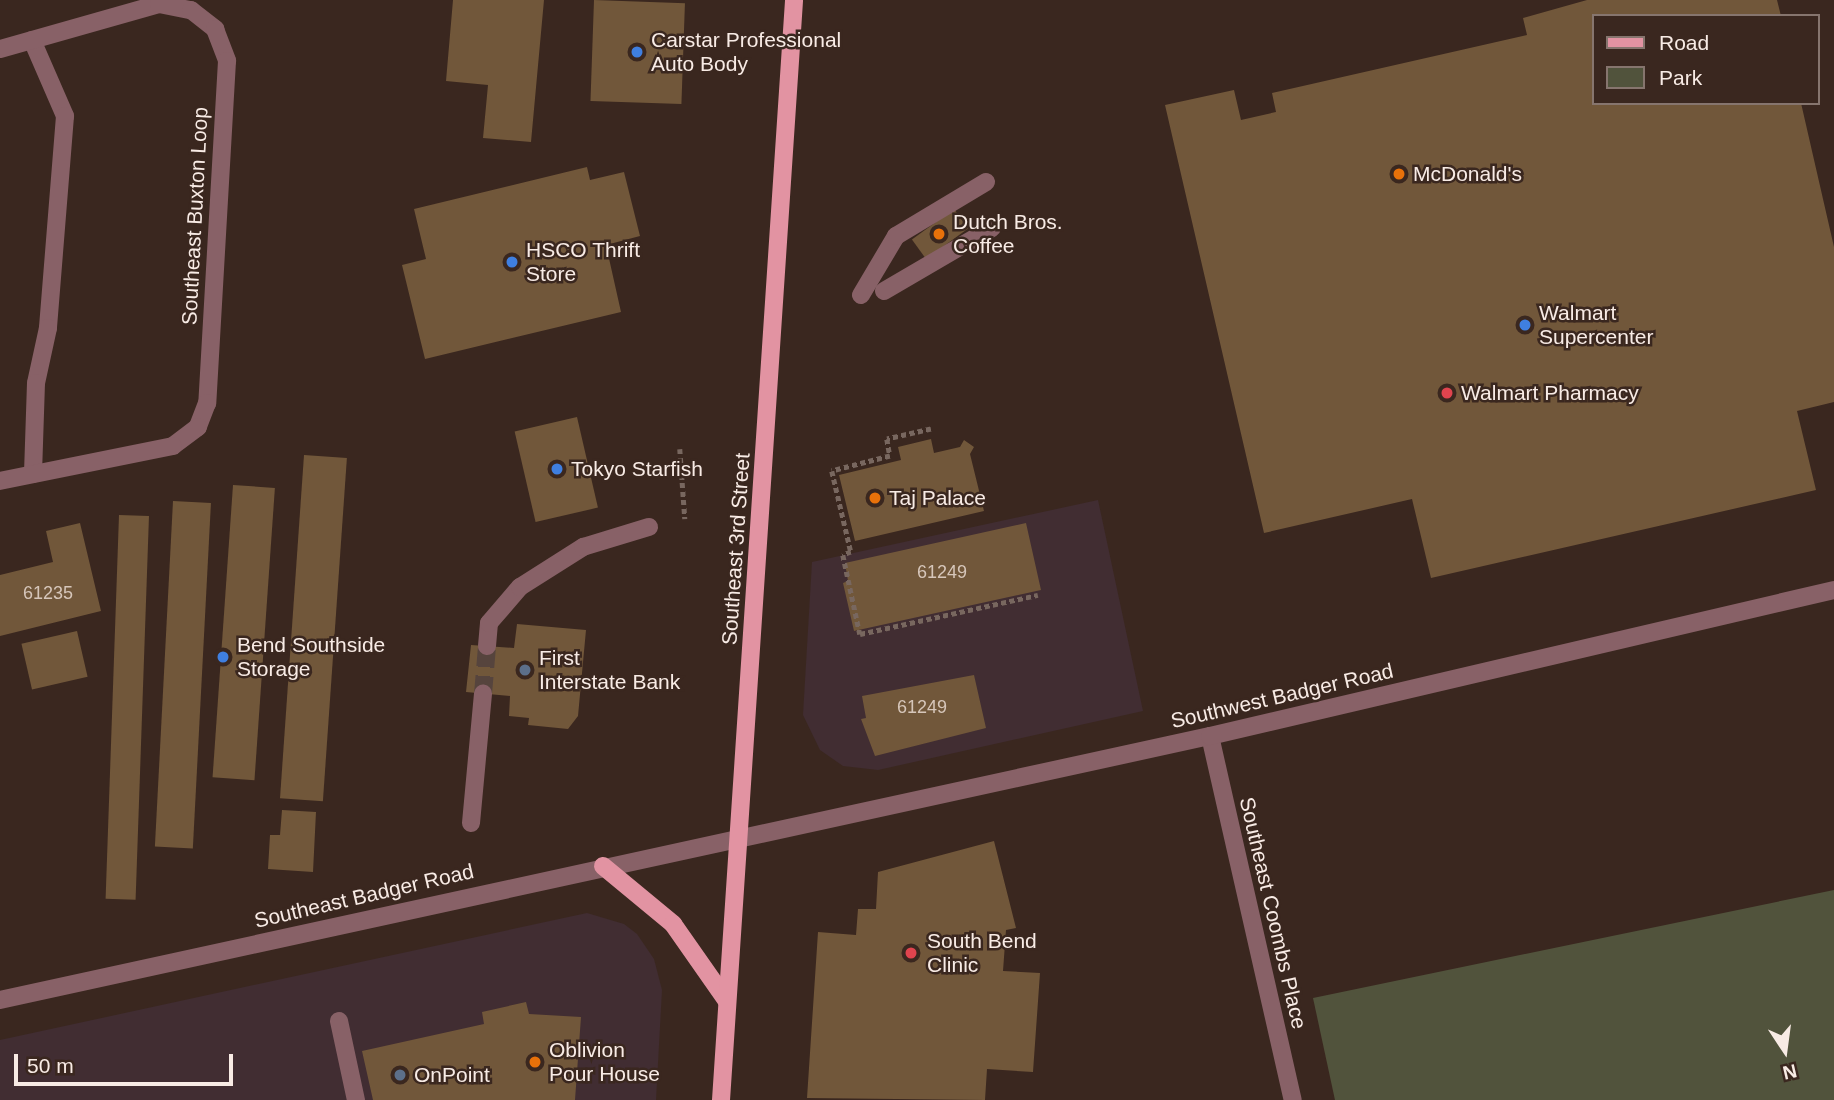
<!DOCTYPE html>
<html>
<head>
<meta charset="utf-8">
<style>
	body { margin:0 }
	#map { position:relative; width:1834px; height:1100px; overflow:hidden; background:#3a271f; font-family:Arial,sans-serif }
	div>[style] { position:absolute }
	.commercial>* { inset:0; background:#412d32 }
	.green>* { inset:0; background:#51533c }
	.building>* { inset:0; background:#71573a; transform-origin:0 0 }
	.minor-tunnel>* { height:18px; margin-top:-9px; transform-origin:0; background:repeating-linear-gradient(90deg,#56443d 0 18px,transparent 0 27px) }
	.path>* { height:4.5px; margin-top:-2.25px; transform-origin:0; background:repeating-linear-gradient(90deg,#78675f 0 5px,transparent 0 8.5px) }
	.minor>* { height:18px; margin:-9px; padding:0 9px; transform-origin:9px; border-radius:9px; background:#886167 }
	.major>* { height:18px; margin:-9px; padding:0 9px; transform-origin:9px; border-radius:9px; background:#e293a2 }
	.dots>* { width:19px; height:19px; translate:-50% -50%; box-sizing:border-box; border:4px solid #3a271f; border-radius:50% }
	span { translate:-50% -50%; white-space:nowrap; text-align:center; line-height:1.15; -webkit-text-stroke:5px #3a271f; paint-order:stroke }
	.number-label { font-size:18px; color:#d6c6ba }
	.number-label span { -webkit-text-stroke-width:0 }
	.poi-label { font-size:21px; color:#f8ebe5 }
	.left { translate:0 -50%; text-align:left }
	.street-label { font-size:21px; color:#f8ebe5 }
	.legend { position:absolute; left:1592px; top:14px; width:228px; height:91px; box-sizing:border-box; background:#3a271f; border:2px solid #86756e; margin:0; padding:9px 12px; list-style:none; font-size:21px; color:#f8ebe5 }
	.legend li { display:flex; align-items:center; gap:14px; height:35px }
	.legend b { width:35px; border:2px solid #86756e }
	.north { position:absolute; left:1750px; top:1016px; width:70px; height:70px; -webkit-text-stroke:5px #3a271f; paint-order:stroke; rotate:167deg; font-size:19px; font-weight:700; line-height:28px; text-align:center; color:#f8ebe5 }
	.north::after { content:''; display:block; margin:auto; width:24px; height:32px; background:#f8ebe5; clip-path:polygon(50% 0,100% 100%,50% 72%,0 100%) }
	.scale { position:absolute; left:14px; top:1054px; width:219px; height:32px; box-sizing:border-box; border:4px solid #f8ebe5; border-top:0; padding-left:9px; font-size:21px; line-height:24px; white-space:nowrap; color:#f8ebe5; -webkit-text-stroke:5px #3a271f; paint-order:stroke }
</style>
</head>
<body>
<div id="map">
	<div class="commercial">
		<i style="clip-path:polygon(1098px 500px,1143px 711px,878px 770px,843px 766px,820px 750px,803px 715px,812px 562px)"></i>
		<i style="clip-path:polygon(587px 913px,624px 924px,637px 934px,654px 959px,662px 990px,656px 1100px,0 1100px,0 1040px)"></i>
	</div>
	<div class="green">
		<i style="clip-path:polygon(1834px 890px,1834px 1100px,1335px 1100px,1313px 998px)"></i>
	</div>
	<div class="building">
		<i style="clip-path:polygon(453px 0,544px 0,531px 142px,483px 138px,488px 85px,446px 81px)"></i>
		<i style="left:594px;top:0;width:91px;height:101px;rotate:2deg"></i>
		<i style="clip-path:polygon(1587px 0,1777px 0,1781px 16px,1594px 16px,1594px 103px,1801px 103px,1834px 247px,1834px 402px,1797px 411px,1816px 490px,1431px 578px,1412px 499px,1264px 533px,1165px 105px,1234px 90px,1241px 120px,1276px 112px,1272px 93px,1527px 35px,1523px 18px)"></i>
		<i style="clip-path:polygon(587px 167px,590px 180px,624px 172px,640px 236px,606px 245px,621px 312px,425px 359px,402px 265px,426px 259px,414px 209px)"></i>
		<i style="left:954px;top:209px;width:24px;height:52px;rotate:54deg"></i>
		<i style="left:577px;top:417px;width:93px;height:64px;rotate:77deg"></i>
		<i style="clip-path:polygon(931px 439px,934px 453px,960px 447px,964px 440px,974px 447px,970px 454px,984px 511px,855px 541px,839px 475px,901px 460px,898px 447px)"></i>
		<i style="left:304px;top:455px;width:43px;height:344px;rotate:4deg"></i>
		<i style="left:233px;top:485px;width:42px;height:293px;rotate:4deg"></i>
		<i style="left:173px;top:501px;width:38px;height:346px;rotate:3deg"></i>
		<i style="left:119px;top:515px;width:30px;height:384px;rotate:2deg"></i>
		<i style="clip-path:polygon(80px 523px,101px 611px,0 636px,0 575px,53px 562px,46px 531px)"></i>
		<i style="clip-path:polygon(1026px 523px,1041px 590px,854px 631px,843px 583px,848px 581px,845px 563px)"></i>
		<i style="clip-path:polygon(517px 624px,586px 630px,578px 716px,568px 729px,528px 725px,529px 718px,509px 716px,510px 696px,466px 692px,471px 645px,514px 648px)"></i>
		<i style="left:77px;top:631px;width:47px;height:57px;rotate:77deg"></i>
		<i style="clip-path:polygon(974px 675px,986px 728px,875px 756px,861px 719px,866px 718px,862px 696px)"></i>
		<i style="clip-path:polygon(282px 810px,316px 812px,313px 872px,268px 869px,270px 835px,280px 835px)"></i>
		<i style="clip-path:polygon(994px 841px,1016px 928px,1006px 930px,1003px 971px,1040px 973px,1033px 1072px,987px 1069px,985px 1100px,807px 1098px,818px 932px,856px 935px,858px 909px,876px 909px,878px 872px)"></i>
		<i style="clip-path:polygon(526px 1002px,529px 1014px,581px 1017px,575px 1100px,373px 1100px,362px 1051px,484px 1024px,482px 1012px)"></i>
	</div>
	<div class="minor-tunnel">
		<i style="left:483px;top:694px;width:48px;rotate:-85.2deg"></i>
	</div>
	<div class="path">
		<i style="left:931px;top:429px;width:45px;rotate:167.2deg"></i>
		<i style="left:887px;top:439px;width:17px;rotate:80deg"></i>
		<i style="left:890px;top:456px;width:60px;rotate:165.5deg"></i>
		<i style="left:832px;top:471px;width:83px;rotate:76.8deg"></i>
		<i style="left:851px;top:552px;width:9px;rotate:159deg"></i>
		<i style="left:843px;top:555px;width:81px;rotate:77.9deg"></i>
		<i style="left:860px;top:634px;width:182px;rotate:-12.4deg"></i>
		<i style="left:680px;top:449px;width:70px;rotate:85.9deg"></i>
	</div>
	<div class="minor">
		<i style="left:32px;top:40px;width:83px;rotate:66.5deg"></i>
		<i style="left:65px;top:116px;width:213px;rotate:94.6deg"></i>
		<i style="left:48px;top:328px;width:56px;rotate:102.3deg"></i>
		<i style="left:36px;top:383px;width:91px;rotate:91.9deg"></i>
		<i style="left:0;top:49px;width:165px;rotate:-15.8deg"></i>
		<i style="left:159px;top:4px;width:33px;rotate:11deg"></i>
		<i style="left:191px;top:10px;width:31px;rotate:38deg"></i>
		<i style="left:215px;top:29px;width:34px;rotate:69deg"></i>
		<i style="left:227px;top:61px;width:343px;rotate:93.3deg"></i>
		<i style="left:207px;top:403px;width:26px;rotate:111deg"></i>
		<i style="left:198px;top:427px;width:31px;rotate:143deg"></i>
		<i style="left:173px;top:446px;width:177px;rotate:168.6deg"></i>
		<i style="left:884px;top:291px;width:125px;rotate:-30.3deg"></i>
		<i style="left:861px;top:295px;width:69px;rotate:-59.3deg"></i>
		<i style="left:896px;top:236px;width:105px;rotate:-31deg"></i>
		<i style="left:487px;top:646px;width:23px;rotate:-85deg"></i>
		<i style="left:489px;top:623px;width:48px;rotate:-49.3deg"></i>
		<i style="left:520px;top:587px;width:75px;rotate:-32.4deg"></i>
		<i style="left:583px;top:547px;width:69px;rotate:-16.9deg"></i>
		<i style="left:1210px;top:736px;width:373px;rotate:77.2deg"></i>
		<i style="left:471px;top:823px;width:130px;rotate:-84.7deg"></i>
		<i style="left:0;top:1000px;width:1238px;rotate:-12.31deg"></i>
		<i style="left:1210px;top:736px;width:641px;rotate:-13.17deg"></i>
		<i style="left:339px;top:1021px;width:81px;rotate:77.9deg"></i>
	</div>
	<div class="major">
		<i style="left:603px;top:866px;width:91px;rotate:39.6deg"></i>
		<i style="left:673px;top:924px;width:94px;rotate:55deg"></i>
		<i style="left:721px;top:1100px;width:1102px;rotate:-86.2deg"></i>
	</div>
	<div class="dots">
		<i style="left:637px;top:52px;background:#3f7fe0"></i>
		<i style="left:1399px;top:174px;background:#e8710a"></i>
		<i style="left:939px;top:234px;background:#e8710a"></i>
		<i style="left:512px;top:262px;background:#3f7fe0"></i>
		<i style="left:1525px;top:325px;background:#3f7fe0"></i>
		<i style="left:1447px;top:393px;background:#e0444e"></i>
		<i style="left:557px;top:469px;background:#3f7fe0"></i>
		<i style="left:875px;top:498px;background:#e8710a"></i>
		<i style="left:223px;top:657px;background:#3f7fe0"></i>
		<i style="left:525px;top:670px;background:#5c6f8a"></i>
		<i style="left:911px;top:953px;background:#e0444e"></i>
		<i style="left:535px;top:1062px;background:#e8710a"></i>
		<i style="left:400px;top:1075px;background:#5c6f8a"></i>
	</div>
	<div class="number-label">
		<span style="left:942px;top:572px">61249</span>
		<span style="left:48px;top:593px">61235</span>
		<span style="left:922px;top:707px">61249</span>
	</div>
	<div class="poi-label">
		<span class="left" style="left:651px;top:52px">Carstar Professional<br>Auto Body</span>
		<span class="left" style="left:1413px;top:174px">McDonald's</span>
		<span class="left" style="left:953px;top:234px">Dutch Bros.<br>Coffee</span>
		<span class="left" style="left:526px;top:262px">HSCO Thrift<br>Store</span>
		<span class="left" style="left:1539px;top:325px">Walmart<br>Supercenter</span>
		<span class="left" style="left:1461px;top:393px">Walmart Pharmacy</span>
		<span class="left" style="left:571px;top:469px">Tokyo Starfish</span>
		<span class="left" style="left:889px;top:498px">Taj Palace</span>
		<span class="left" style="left:237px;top:657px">Bend Southside<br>Storage</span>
		<span class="left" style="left:539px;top:670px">First<br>Interstate Bank</span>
		<span class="left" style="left:927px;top:953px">South Bend<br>Clinic</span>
		<span class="left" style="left:549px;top:1062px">Oblivion<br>Pour House</span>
		<span class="left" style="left:414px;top:1075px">OnPoint</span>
	</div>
	<div class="street-label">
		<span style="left:195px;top:216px;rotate:-87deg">Southeast Buxton Loop</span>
		<span style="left:736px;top:549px;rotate:-86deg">Southeast 3rd Street</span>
		<span style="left:1282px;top:696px;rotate:-13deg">Southwest Badger Road</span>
		<span style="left:364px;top:896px;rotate:-13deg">Southeast Badger Road</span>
		<span style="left:1273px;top:913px;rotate:77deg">Southeast Coombs Place</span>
	</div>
	<ul class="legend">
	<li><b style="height:9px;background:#e293a2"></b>Road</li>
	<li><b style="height:19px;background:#51533c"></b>Park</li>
	</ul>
	<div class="north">N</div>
	<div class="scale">50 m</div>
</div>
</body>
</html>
